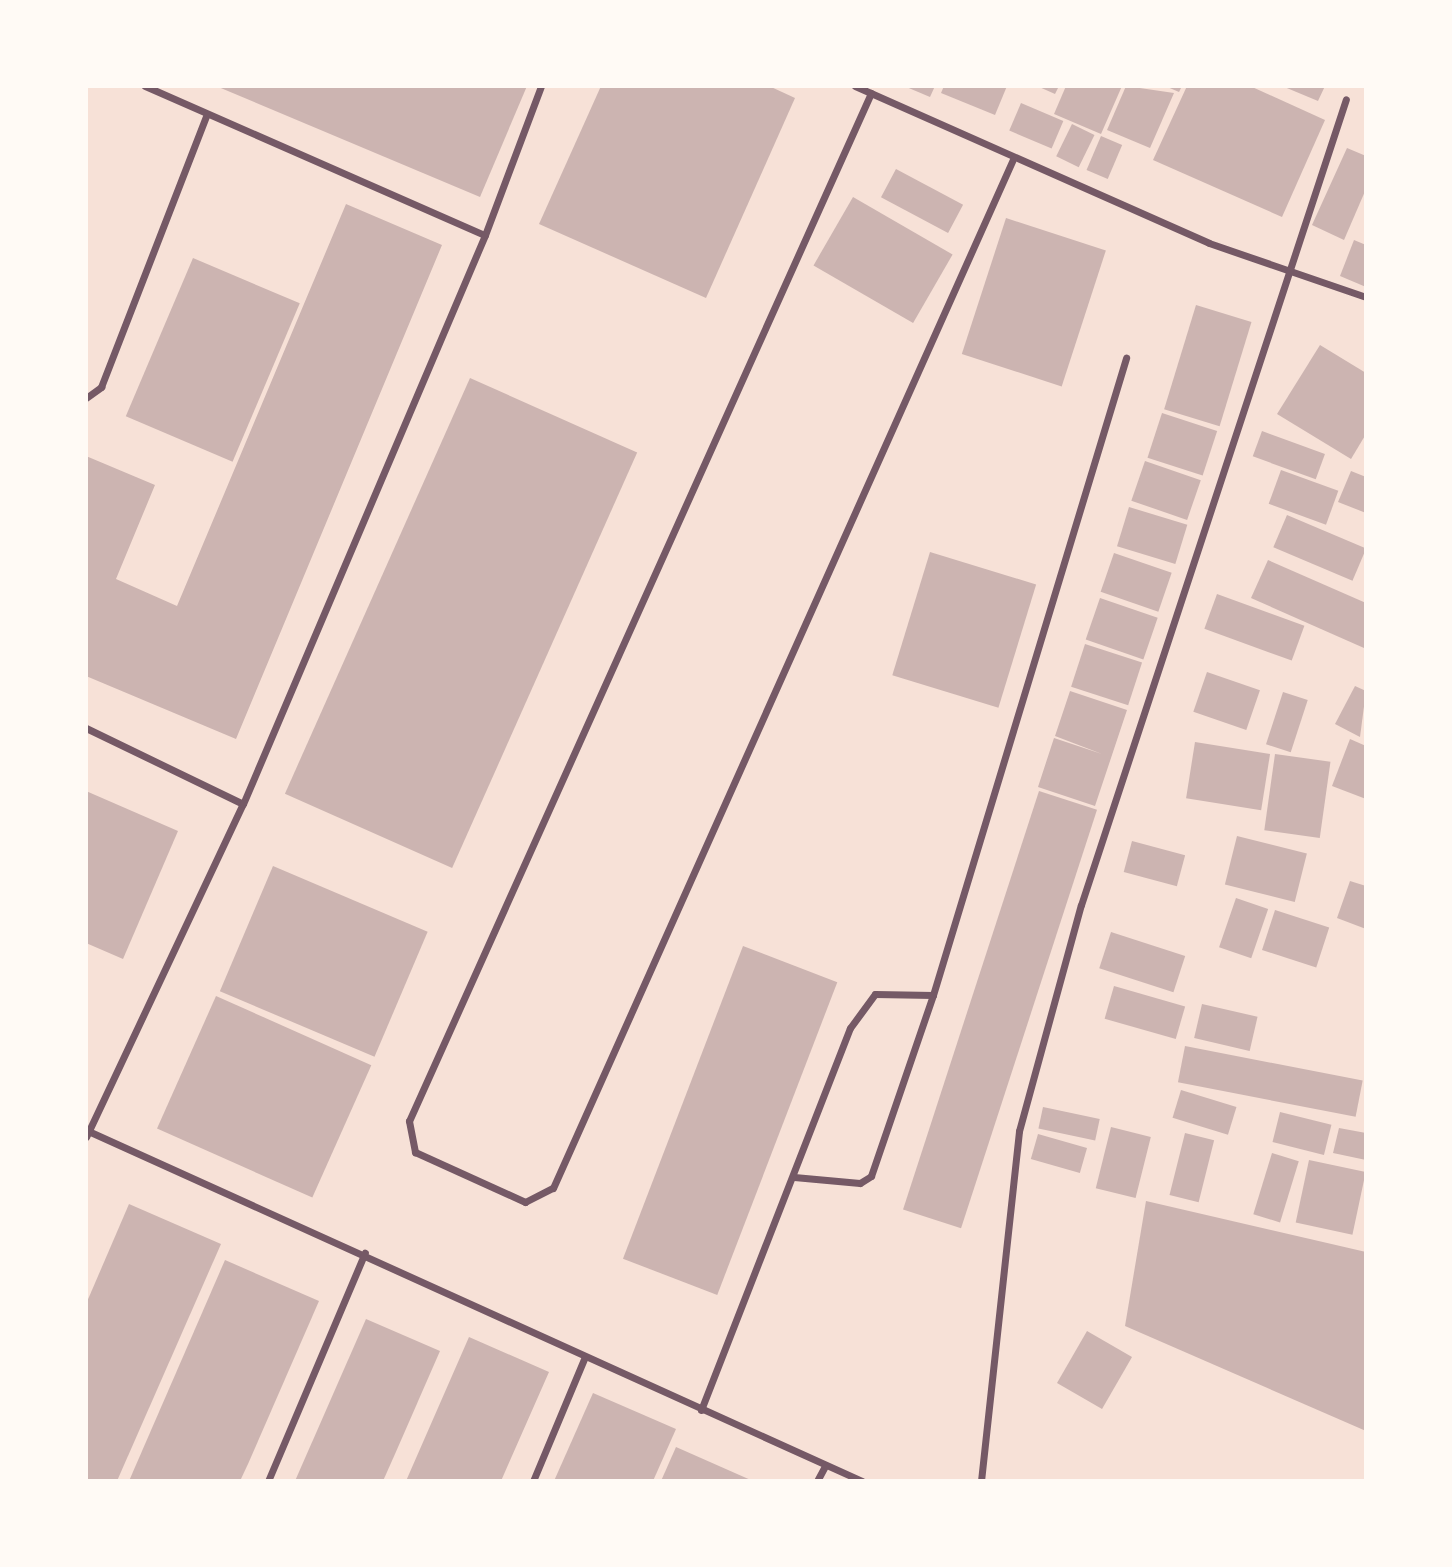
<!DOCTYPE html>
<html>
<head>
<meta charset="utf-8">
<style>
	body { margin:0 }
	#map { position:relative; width:1452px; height:1567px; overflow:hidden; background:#f7e1d7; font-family:"Times New Roman",serif }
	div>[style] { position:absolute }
	.building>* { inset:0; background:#ccb4b1; transform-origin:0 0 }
	.minor>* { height:7px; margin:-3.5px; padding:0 3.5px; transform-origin:3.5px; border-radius:3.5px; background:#755966 }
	span { translate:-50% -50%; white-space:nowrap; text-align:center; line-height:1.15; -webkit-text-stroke:7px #fffaf5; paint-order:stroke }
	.frame { position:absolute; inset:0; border:88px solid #fffaf5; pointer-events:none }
</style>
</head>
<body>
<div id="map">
	<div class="building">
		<i style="clip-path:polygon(216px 86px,527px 86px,480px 197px)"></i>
		<i style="clip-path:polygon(601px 86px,769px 86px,795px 98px,706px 298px,539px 224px)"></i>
		<i style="clip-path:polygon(904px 86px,935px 86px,930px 97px)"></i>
		<i style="clip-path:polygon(944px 86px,1007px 86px,995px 115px,941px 93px)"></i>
		<i style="clip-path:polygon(1037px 86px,1059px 86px,1055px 94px)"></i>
		<i style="clip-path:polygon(1066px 86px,1122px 86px,1101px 134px,1054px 114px)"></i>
		<i style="clip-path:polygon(1126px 86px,1174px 93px,1150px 148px,1107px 130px)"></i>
		<i style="clip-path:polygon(1165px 86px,1182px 86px,1179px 92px)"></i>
		<i style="clip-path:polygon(1187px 86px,1250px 86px,1325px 120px,1282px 217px,1153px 160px)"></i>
		<i style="clip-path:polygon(1282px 86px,1325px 86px,1318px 101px)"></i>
		<i style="left:1021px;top:103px;width:46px;height:30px;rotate:23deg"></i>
		<i style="left:1072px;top:124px;width:25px;height:36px;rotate:26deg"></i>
		<i style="left:1101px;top:136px;width:23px;height:37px;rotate:23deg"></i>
		<i style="clip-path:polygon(1347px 148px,1366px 156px,1366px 189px,1344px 240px,1312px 225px)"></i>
		<i style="left:896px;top:169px;width:76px;height:32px;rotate:28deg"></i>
		<i style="left:853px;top:197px;width:115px;height:79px;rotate:30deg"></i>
		<i style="clip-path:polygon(346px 204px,442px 245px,236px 739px,86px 676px,86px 456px,155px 485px,116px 579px,177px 606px)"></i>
		<i style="left:1006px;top:218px;width:105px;height:143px;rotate:18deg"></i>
		<i style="clip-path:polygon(1354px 240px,1366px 245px,1366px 287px,1340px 276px)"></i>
		<i style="left:193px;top:258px;width:116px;height:172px;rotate:23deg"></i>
		<i style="left:1196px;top:305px;width:58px;height:109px;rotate:17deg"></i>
		<i style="clip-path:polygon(1320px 345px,1366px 373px,1366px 434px,1351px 459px,1277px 414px)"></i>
		<i style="left:470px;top:378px;width:183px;height:455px;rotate:24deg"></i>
		<i style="left:1162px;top:413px;width:58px;height:47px;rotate:18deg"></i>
		<i style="left:1262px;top:431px;width:67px;height:27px;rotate:20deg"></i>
		<i style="left:1145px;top:461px;width:59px;height:42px;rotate:19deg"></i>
		<i style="left:1281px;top:470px;width:61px;height:36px;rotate:20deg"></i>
		<i style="clip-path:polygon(1351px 471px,1366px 477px,1366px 513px,1338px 502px)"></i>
		<i style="left:1129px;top:507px;width:61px;height:41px;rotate:17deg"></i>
		<i style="left:1287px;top:515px;width:86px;height:35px;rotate:23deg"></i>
		<i style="left:930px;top:552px;width:111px;height:129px;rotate:17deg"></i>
		<i style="left:1114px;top:553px;width:61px;height:41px;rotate:19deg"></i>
		<i style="clip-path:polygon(1268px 560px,1366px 603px,1364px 648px,1251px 598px)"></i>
		<i style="left:1217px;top:594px;width:93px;height:37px;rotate:20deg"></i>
		<i style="left:1100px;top:598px;width:61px;height:44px;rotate:19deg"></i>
		<i style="left:1085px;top:644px;width:60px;height:45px;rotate:18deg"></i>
		<i style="left:1207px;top:672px;width:56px;height:42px;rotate:19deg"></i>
		<i style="clip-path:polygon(1355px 686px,1366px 691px,1360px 737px,1335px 724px)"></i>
		<i style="clip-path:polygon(1070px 691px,1127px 710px,1095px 806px,1038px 787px,1054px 738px,1102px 754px,1055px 736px)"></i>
		<i style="left:1283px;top:692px;width:26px;height:55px;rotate:18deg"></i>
		<i style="clip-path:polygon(1350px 739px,1366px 746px,1366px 799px,1332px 786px)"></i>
		<i style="left:1195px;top:742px;width:76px;height:57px;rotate:9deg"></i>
		<i style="left:1275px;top:754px;width:56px;height:77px;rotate:8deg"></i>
		<i style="clip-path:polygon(86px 791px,178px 831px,123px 959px,86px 943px)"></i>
		<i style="left:1039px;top:791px;width:61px;height:440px;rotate:18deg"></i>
		<i style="left:1237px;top:836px;width:72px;height:50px;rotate:14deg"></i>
		<i style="left:1132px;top:841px;width:55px;height:32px;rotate:15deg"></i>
		<i style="left:273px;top:866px;width:168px;height:136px;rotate:23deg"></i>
		<i style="clip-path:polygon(1350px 881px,1366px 886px,1366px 929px,1337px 918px)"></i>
		<i style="left:1236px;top:898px;width:34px;height:52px;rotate:19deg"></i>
		<i style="left:1275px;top:910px;width:57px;height:42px;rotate:18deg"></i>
		<i style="left:1111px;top:932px;width:78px;height:38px;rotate:18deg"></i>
		<i style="left:743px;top:946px;width:101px;height:335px;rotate:21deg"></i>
		<i style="left:1114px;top:986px;width:74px;height:34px;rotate:16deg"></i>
		<i style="left:216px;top:996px;width:170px;height:145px;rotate:24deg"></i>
		<i style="left:1202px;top:1004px;width:57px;height:35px;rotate:13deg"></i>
		<i style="left:1185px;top:1046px;width:181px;height:37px;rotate:11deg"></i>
		<i style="left:1181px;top:1090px;width:58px;height:29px;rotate:17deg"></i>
		<i style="left:1043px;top:1107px;width:58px;height:22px;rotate:12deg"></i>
		<i style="left:1280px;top:1112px;width:53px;height:31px;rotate:14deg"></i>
		<i style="left:1111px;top:1127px;width:41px;height:63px;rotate:14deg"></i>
		<i style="clip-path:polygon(1339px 1128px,1366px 1133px,1366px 1160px,1333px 1153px)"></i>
		<i style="left:1185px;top:1133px;width:30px;height:64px;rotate:14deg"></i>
		<i style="left:1038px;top:1134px;width:51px;height:26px;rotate:16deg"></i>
		<i style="left:1272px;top:1153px;width:28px;height:64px;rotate:17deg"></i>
		<i style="left:1309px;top:1160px;width:58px;height:64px;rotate:12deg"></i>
		<i style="clip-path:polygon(1146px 1201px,1366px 1252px,1366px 1431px,1125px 1326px)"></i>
		<i style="clip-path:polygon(129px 1204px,221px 1244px,117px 1481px,86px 1481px,86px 1304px)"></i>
		<i style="clip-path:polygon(225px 1260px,319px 1301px,248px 1464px,240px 1481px,129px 1481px)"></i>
		<i style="clip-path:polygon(366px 1319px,440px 1351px,395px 1454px,383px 1481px,295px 1481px)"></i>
		<i style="left:1087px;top:1331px;width:52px;height:60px;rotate:30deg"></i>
		<i style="clip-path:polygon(469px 1337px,549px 1372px,508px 1465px,501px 1481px,406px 1481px)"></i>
		<i style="clip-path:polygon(593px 1393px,676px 1429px,653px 1481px,554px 1481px)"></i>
		<i style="clip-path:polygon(676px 1447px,753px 1481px,661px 1481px)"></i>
	</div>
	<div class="minor">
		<i style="left:145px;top:86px;width:371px;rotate:23.7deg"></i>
		<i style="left:855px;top:86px;width:387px;rotate:23.9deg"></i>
		<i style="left:1209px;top:243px;width:166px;rotate:19deg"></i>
		<i style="left:871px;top:93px;width:1127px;rotate:114.2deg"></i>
		<i style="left:409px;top:1121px;width:32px;rotate:79deg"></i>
		<i style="left:415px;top:1152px;width:121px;rotate:24.4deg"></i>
		<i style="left:525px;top:1202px;width:31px;rotate:-27deg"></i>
		<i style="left:553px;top:1188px;width:1129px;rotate:-65.91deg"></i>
		<i style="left:86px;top:398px;width:19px;rotate:-36deg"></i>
		<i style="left:101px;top:387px;width:293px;rotate:-68.8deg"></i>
		<i style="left:86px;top:728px;width:174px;rotate:25.8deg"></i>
		<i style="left:86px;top:1130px;width:852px;rotate:24.34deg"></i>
		<i style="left:86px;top:1137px;width:368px;rotate:-64.8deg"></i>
		<i style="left:243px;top:804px;width:618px;rotate:-66.96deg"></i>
		<i style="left:485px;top:235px;width:159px;rotate:-69.4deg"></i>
		<i style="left:794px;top:1177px;width:66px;rotate:5.2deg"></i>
		<i style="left:860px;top:1183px;width:13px;rotate:-32deg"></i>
		<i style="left:871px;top:1176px;width:191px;rotate:-71.1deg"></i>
		<i style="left:933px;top:995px;width:666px;rotate:-73.14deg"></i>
		<i style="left:701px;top:1410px;width:410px;rotate:-68.7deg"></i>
		<i style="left:850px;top:1028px;width:42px;rotate:-53.7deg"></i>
		<i style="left:875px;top:994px;width:58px;rotate:1deg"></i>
		<i style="left:268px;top:1481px;width:248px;rotate:-67deg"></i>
		<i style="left:533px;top:1481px;width:132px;rotate:-67.3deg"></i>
		<i style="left:817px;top:1481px;width:17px;rotate:-62deg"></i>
		<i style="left:981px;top:1481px;width:352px;rotate:-83.8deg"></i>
		<i style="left:1019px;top:1131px;width:234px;rotate:-74.7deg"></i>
		<i style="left:1081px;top:905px;width:848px;rotate:-71.8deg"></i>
	</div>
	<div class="frame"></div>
</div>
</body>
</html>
